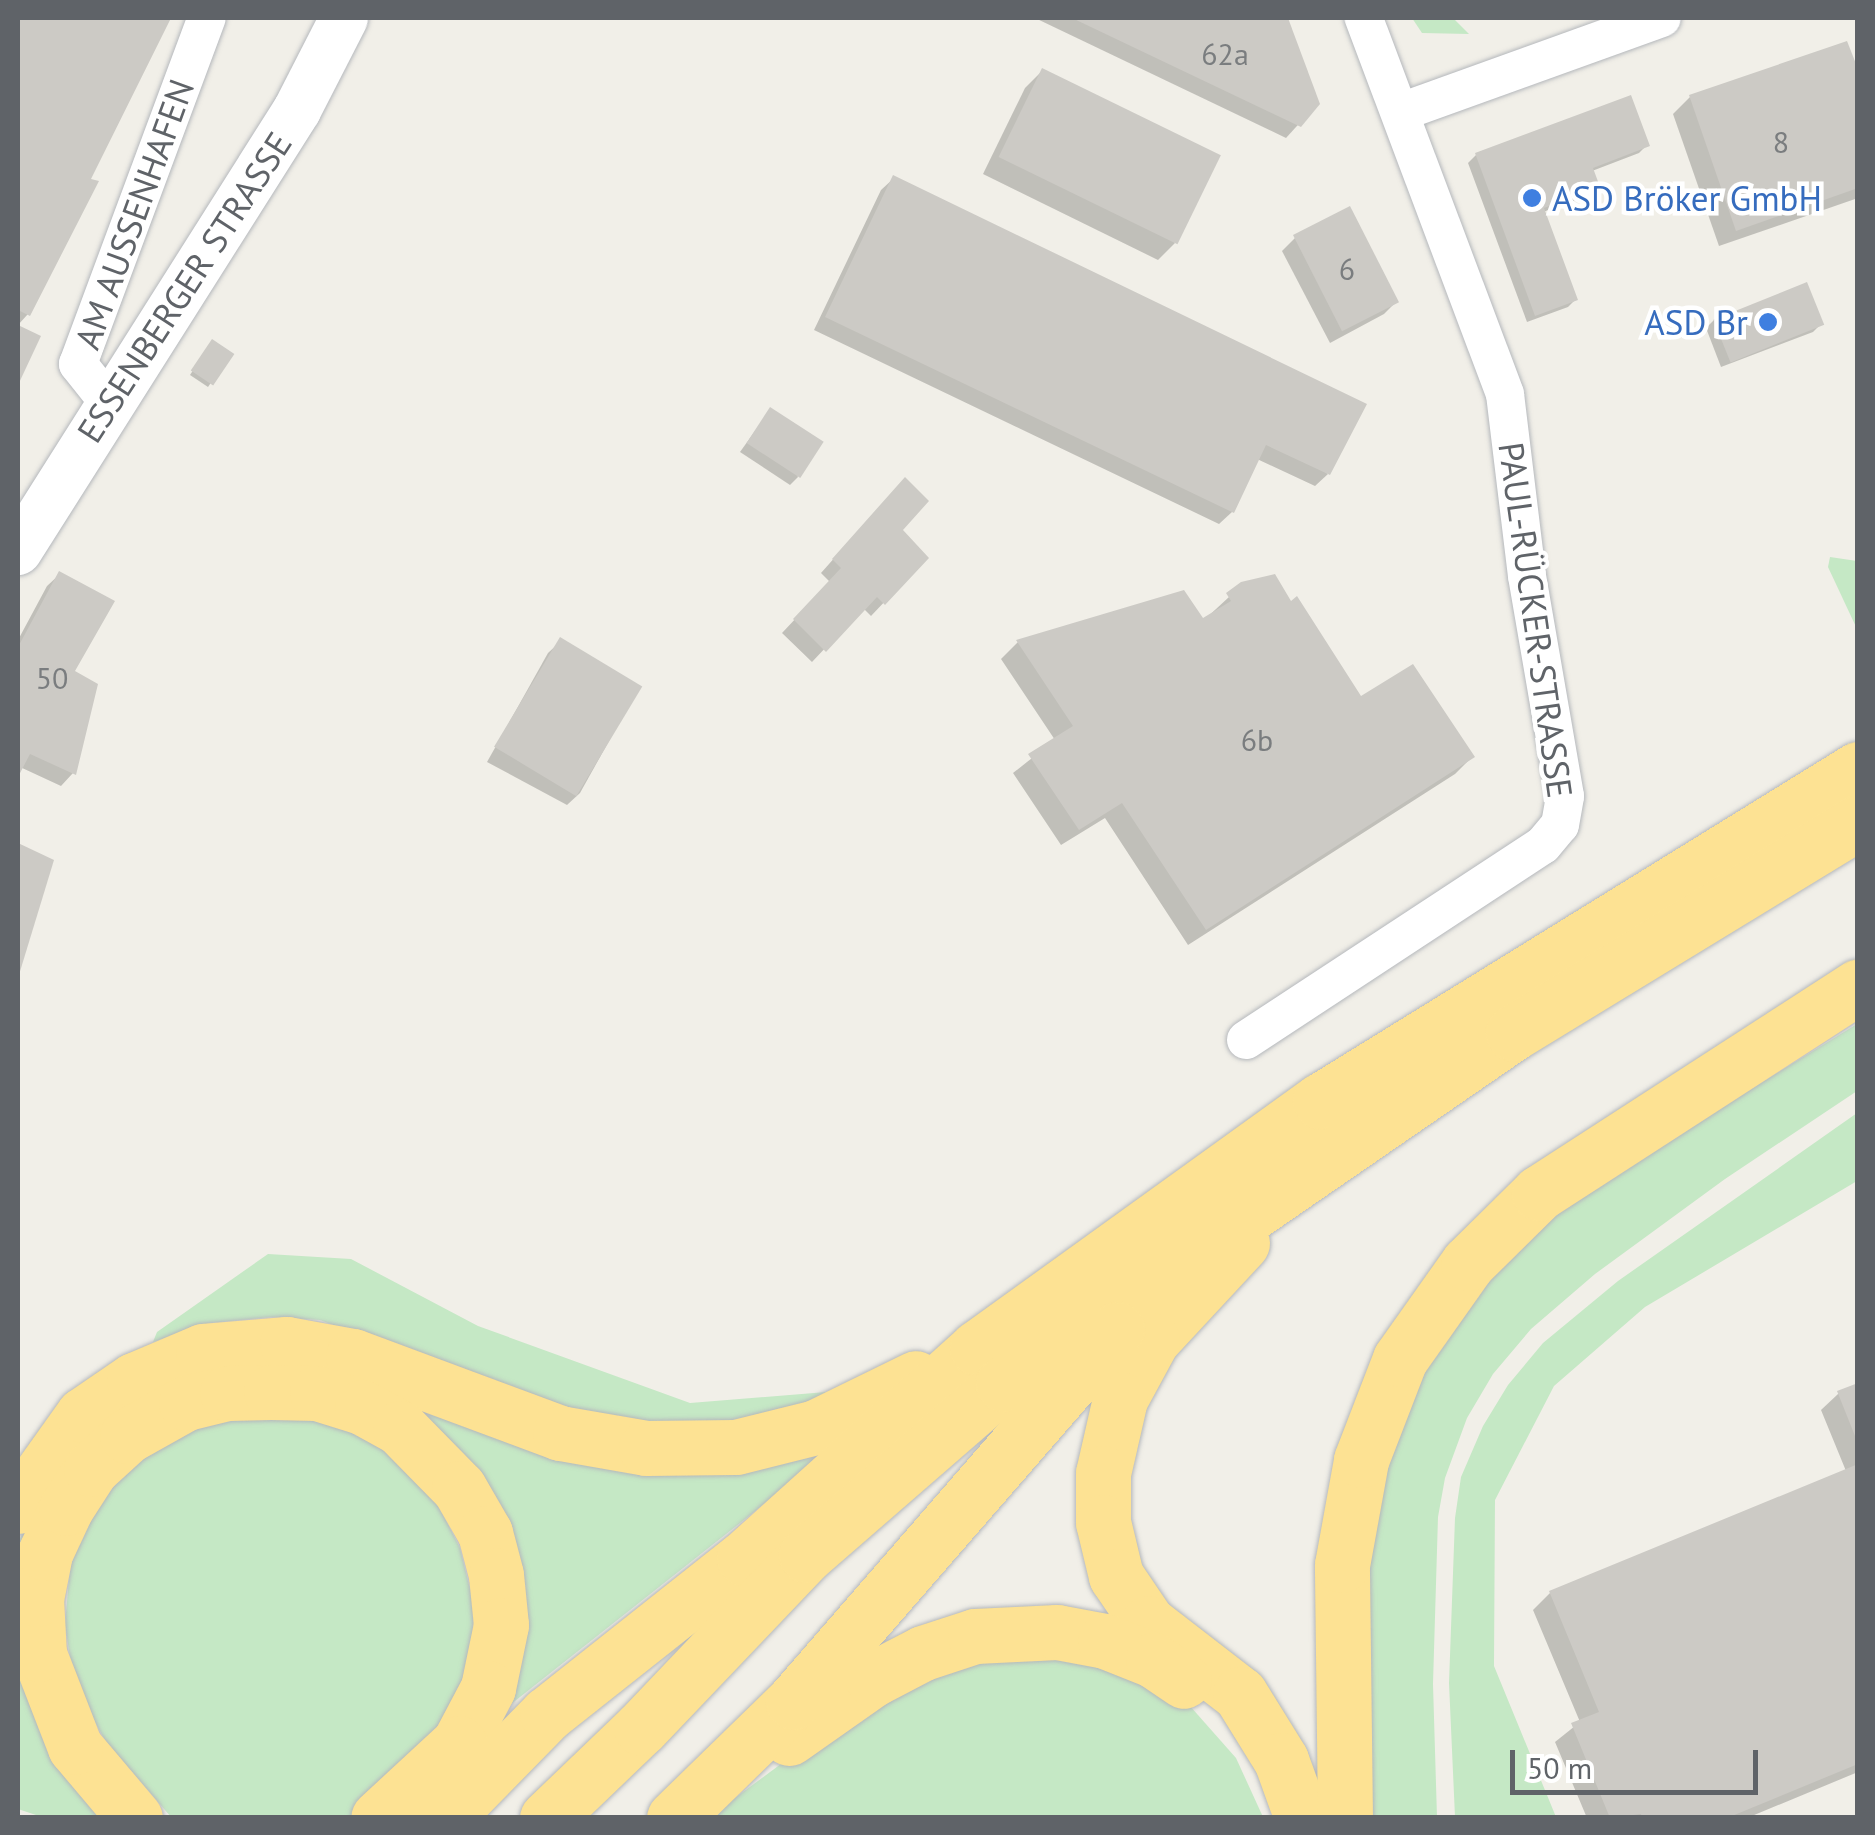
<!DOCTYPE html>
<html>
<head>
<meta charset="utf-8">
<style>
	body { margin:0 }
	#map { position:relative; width:1875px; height:1835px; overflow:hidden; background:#f1efe8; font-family:"PT Sans",sans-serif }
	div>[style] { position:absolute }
	.green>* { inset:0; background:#c5e8c5 }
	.shadow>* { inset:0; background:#0003 }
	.building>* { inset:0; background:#cccac5; transform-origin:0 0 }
	.roads { filter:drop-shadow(0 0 2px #b5b8bc) drop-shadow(0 0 2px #b5b8bc) }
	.minor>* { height:38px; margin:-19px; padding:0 19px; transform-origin:19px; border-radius:19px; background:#fff }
	.tertiary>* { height:48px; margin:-24px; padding:0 24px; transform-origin:24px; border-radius:24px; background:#fff }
	.motorway>* { height:55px; margin:-27.5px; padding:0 27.5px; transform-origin:27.5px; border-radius:27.5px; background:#fde293 }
	.dots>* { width:28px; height:28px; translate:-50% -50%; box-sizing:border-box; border:5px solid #fff; border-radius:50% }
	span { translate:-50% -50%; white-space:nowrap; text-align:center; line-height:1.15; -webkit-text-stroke:9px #fff; paint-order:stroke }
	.number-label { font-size:30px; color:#7a7d7f }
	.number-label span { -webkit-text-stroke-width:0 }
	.shop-label { font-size:35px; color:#366cbe }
	.left { translate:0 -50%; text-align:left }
	.right { translate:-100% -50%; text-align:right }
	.street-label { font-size:35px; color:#5f6368 }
	.frame { position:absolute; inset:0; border:20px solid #5f6368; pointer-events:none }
	.scale { position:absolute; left:1510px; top:1750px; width:248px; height:45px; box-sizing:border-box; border:5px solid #5f6368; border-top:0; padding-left:12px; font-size:30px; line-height:35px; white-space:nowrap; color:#5f6368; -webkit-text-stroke:8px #fff; paint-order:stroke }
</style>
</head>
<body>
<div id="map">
	<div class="green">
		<i style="clip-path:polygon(1412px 18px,1453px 18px,1469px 34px,1422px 33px)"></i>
		<i style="clip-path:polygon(1830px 557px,1857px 561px,1857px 629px,1828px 567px)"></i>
		<i style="clip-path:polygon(1857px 1024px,1857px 1091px,1725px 1179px,1595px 1274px,1531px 1329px,1493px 1374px,1467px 1418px,1445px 1478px,1438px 1517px,1433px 1684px,1437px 1817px,1360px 1818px,1353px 1654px,1374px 1459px,1452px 1301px,1542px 1224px,1627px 1165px)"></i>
		<i style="clip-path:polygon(1857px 1113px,1857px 1181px,1645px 1307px,1554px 1386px,1495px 1500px,1494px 1666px,1556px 1817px,1455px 1817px,1449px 1683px,1455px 1518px,1461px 1477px,1483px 1426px,1508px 1385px,1543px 1343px,1618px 1281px)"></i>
		<i style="clip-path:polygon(268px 1254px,351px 1259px,478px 1326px,690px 1403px,863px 1389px,760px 1422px,589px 1421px,320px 1320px,271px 1317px,210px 1323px,153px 1342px,157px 1332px)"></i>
		<i style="clip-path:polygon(241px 1360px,478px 1422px,850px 1436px,496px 1716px,493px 1512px)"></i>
		<i style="clip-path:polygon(261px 1414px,323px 1419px,383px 1448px,429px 1487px,460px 1548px,475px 1610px,467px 1681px,425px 1755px,363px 1817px,171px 1817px,106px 1742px,74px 1684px,65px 1624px,70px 1568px,89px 1515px,136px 1461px,198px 1425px)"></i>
		<i style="clip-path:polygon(47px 1488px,33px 1539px,111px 1817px,42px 1817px,18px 1809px,18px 1542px)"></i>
		<i style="clip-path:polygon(979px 1650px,1100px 1654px,1190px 1706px,1236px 1758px,1263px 1817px,708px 1818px,855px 1709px)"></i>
	</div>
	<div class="shadow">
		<i style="clip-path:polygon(18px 18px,170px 18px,88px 181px,28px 314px,18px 325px)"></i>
		<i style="clip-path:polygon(1035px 18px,1285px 18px,1317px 104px,1286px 138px)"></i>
		<i style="clip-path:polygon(1042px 71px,1175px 243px,1158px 260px,983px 174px,1025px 88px)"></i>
		<i style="clip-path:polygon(1858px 76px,1858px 198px,1719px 246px,1673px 114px,1690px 97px)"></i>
		<i style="clip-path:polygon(1647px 145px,1639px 153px,1592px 171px,1597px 187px,1589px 195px,1543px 212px,1576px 299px,1568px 307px,1527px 322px,1468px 163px,1476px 155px)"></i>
		<i style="clip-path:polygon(894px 178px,1328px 474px,1315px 486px,1257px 459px,1232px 512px,1219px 524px,814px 330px,881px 190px)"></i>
		<i style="clip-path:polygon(1349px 209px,1396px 302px,1384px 314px,1330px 343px,1282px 251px,1295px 238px)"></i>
		<i style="clip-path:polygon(1714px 320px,1821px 324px,1813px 332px,1721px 367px,1706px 328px)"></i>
		<i style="clip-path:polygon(209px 346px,230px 355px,208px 387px,190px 375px)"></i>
		<i style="clip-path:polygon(770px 410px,798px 477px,790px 485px,740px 452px)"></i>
		<i style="clip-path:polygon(893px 492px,900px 531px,926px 558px,871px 616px,863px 608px,812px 662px,782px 633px,830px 582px,821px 573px)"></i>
		<i style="clip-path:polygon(60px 574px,72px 672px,73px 773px,61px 786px,20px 767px,18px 772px,18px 640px,47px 586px)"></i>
		<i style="clip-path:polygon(1242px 585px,1361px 700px,1472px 757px,1455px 774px,1188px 945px,1105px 818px,1061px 845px,1013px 773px,1055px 740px,1001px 659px,1018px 642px,1203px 621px)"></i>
		<i style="clip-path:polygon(561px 641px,639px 687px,580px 793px,567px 805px,487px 762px,548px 653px)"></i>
		<i style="clip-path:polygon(18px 845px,51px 862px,18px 970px)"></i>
		<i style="clip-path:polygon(1858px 1385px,1858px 1772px,1747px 1818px,1587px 1818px,1555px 1742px,1580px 1722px,1533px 1610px,1550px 1593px,1846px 1471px,1821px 1410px,1838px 1394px)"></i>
	</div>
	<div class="building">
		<i style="clip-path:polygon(18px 18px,171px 18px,91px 179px,99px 181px,30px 316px,18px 310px)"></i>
		<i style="clip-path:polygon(1072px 18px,1288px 18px,1320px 104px,1301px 127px)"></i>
		<i style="clip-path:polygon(1847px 41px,1858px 69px,1858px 188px,1736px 231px,1689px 95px)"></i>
		<i style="left:1042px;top:68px;width:199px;height:99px;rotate:26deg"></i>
		<i style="clip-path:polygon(1631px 95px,1650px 146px,1593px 168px,1600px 187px,1544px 208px,1578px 300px,1535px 316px,1475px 153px)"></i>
		<i style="clip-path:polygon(893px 175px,1367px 404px,1330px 475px,1266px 445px,1234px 513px,825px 317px)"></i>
		<i style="left:1350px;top:206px;width:108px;height:64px;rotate:63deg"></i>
		<i style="left:1807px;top:282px;width:46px;height:101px;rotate:68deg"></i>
		<i style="clip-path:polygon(18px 325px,41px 336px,18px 385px)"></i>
		<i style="left:212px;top:339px;width:27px;height:38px;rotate:34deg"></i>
		<i style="left:770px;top:407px;width:64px;height:43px;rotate:33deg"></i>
		<i style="clip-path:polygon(905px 477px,929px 501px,903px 530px,929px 558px,885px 605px,877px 597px,826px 652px,793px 619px,841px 568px,832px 559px)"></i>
		<i style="clip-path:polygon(59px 571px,115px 601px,75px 671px,98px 684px,76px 775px,30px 754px,18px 777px,18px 647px)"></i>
		<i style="clip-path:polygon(1275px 574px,1291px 601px,1297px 596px,1361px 696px,1413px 664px,1475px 757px,1206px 930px,1122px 803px,1079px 830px,1028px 754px,1073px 726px,1016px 640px,1184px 590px,1203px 618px,1231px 601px,1226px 593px,1241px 582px)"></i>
		<i style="left:560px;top:637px;width:96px;height:128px;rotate:31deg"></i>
		<i style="clip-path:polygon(18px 843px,54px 860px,18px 978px)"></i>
		<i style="clip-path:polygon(1858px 1383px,1858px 1441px,1857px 1441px,1837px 1391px)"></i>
		<i style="clip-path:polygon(1858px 1464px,1858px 1764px,1727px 1818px,1642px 1818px,1641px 1814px,1610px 1818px,1571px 1723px,1599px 1712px,1549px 1591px)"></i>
	</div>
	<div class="roads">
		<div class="minor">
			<i style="left:1401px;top:112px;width:277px;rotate:-19.8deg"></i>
			<i style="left:109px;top:403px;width:50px;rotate:-128.5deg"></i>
			<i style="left:78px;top:364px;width:369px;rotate:-69.6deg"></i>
			<i style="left:1246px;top:1040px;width:355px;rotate:-33.3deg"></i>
			<i style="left:1543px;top:845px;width:26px;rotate:-50deg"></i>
			<i style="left:1560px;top:825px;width:29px;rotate:-80deg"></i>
			<i style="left:1565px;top:796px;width:223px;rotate:-99.8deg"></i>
			<i style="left:1527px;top:576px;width:183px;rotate:-96.9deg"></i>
			<i style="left:1505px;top:394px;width:402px;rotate:-110.6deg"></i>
		</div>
		<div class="tertiary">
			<i style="left:18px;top:551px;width:522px;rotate:-57.68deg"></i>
			<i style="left:297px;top:110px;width:103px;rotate:-62.9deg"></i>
		</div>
		<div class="motorway">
			<i style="left:1242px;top:1243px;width:132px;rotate:132.9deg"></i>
			<i style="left:1152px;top:1340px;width:67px;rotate:118.5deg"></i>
			<i style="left:1120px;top:1399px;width:76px;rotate:102.9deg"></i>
			<i style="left:1103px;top:1473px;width:49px;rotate:90deg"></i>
			<i style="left:1103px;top:1522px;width:56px;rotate:76.5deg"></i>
			<i style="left:1116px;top:1576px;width:57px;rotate:55.8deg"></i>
			<i style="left:1148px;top:1623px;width:116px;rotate:37.7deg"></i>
			<i style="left:1240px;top:1694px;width:78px;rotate:58.2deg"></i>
			<i style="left:1281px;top:1760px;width:62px;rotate:70.1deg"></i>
			<i style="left:18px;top:1506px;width:112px;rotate:-54.5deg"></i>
			<i style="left:83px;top:1415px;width:62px;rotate:-34.5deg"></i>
			<i style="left:134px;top:1380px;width:75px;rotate:-22.8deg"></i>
			<i style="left:203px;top:1351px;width:84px;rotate:-4.8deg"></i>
			<i style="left:287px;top:1344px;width:67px;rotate:10.3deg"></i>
			<i style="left:353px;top:1356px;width:221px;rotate:20.4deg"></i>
			<i style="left:560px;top:1433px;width:87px;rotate:9.9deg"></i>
			<i style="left:646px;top:1448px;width:90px;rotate:-0.6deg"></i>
			<i style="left:736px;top:1447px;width:82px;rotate:-14deg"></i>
			<i style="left:816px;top:1427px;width:111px;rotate:-26.1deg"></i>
			<i style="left:789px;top:1738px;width:103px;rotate:-35.1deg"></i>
			<i style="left:873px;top:1679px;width:56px;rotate:-27.5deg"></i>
			<i style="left:923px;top:1653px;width:55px;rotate:-18.1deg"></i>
			<i style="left:975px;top:1636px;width:82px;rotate:-2.8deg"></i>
			<i style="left:1057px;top:1632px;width:49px;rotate:10.6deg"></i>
			<i style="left:1105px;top:1641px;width:52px;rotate:21.6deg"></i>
			<i style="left:1153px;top:1660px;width:37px;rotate:34deg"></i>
			<i style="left:135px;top:1818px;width:93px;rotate:-130.2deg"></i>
			<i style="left:75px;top:1747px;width:100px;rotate:-111.2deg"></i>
			<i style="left:39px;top:1654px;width:55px;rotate:-93.1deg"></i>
			<i style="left:36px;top:1599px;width:47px;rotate:-78.9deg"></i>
			<i style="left:45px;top:1553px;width:50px;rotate:-65deg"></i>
			<i style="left:66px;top:1508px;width:46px;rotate:-57.3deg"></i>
			<i style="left:91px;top:1469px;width:49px;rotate:-42.5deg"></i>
			<i style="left:127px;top:1436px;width:68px;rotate:-29.2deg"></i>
			<i style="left:186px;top:1403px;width:42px;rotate:-13.7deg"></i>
			<i style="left:227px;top:1393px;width:44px;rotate:-1.3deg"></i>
			<i style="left:271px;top:1392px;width:46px;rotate:1.2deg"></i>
			<i style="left:317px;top:1393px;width:47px;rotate:17.3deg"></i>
			<i style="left:362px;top:1407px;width:43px;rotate:28.9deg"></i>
			<i style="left:400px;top:1428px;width:84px;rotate:45.5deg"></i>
			<i style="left:459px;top:1488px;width:52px;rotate:60deg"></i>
			<i style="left:485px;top:1533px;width:43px;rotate:75.3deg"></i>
			<i style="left:496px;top:1575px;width:50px;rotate:84.3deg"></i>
			<i style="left:501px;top:1625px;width:64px;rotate:101.7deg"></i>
			<i style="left:488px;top:1688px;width:62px;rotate:117.8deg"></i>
			<i style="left:459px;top:1743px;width:110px;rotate:137.2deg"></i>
			<i style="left:445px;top:1818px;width:146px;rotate:-45.6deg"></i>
			<i style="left:547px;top:1714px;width:251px;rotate:-38.4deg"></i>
			<i style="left:744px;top:1558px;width:314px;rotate:-42deg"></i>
			<i style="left:977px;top:1348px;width:423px;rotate:-35.8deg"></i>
			<i style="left:1320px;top:1101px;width:632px;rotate:-31.68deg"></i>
			<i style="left:547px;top:1818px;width:130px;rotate:-43.8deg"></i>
			<i style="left:641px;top:1728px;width:239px;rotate:-46.4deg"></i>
			<i style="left:806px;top:1555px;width:261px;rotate:-41deg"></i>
			<i style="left:1003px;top:1384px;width:619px;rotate:-34.54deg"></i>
			<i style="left:1513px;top:1033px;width:404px;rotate:-31.4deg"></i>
			<i style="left:674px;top:1818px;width:166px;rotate:-44.3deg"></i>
			<i style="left:793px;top:1702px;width:494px;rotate:-49deg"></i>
			<i style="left:1345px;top:1818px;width:253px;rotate:-90.7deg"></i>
			<i style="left:1342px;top:1565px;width:107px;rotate:-79.7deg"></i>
			<i style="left:1361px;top:1460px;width:108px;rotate:-68.9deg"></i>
			<i style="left:1400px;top:1359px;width:118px;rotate:-54.7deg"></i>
			<i style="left:1468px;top:1263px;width:100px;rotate:-44.6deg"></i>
			<i style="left:1539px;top:1193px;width:380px;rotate:-32.9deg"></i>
		</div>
	</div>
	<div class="dots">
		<i style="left:1532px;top:198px;background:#3f7fe0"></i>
		<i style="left:1768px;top:322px;background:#3f7fe0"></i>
	</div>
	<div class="number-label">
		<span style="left:1225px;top:54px">62a</span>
		<span style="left:1781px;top:142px">8</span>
		<span style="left:1347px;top:269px">6</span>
		<span style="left:52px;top:678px">50</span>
		<span style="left:1257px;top:740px">6b</span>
	</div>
	<div class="shop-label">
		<span class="left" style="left:1552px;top:198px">ASD Bröker GmbH</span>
		<span class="right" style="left:1748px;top:322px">ASD Br</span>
	</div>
	<div class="street-label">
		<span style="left:134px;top:214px;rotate:-70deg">AM AUSSENHAFEN</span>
		<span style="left:184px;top:287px;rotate:-57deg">ESSENBERGER STRASSE</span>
		<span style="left:1536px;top:620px;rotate:82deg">PAUL-RÜCKER-STRASSE</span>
	</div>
	<div class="frame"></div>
	<div class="scale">50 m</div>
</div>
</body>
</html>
